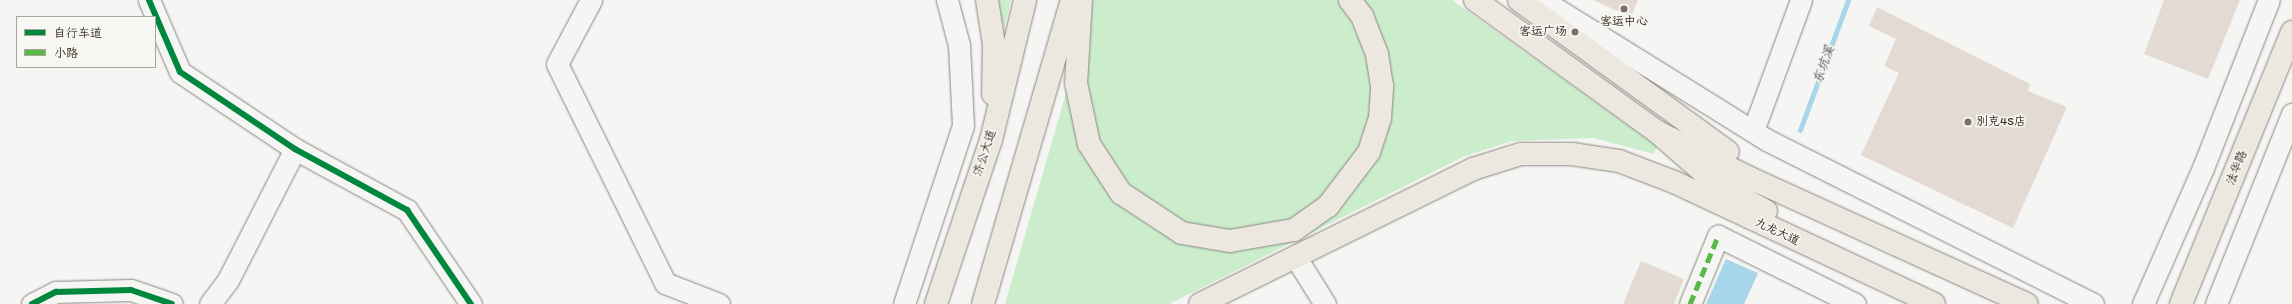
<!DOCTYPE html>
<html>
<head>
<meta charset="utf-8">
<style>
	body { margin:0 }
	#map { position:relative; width:2292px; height:304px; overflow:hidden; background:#f5f5f3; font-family:Itim,"LXGW WenKai TC",sans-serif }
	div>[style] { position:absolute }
	.green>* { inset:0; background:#ccedcc }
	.water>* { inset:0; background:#a7d6eb }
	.stream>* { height:5px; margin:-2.5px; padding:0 2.5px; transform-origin:2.5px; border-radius:2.5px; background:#a7d6eb }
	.building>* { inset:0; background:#e4dad4 }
	.roads { filter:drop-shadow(0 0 1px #8a8683) drop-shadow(0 0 1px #8a8683) }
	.minor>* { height:21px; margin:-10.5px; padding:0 10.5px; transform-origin:10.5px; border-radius:10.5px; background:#f5f5f3 }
	.major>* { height:22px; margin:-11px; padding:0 11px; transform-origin:11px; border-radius:11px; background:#ece8df }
	.quiet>* { height:5px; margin-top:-2.5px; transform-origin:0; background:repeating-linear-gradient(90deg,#58b947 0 10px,transparent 0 15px) }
	.cycleway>* { height:6px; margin:-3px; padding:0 3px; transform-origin:3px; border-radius:3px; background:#00873e }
	.dots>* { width:11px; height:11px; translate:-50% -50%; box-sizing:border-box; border:2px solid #f6f6f2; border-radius:50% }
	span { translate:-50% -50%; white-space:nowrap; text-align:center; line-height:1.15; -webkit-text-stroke:3.5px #f6f6f2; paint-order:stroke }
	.poi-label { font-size:12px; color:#3b2a1e }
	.right { translate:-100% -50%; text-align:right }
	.left { translate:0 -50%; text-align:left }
	.street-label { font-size:12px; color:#3b2a1e }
	.water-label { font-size:13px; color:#51595a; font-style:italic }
	.legend { position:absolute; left:16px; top:16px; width:140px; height:52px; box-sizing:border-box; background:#f6f6f2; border:1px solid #aba49d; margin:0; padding:5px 7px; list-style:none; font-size:12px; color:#3b2a1e }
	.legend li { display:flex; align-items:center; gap:8px; height:20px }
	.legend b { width:20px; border:1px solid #aba49d }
</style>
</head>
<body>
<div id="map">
	<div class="green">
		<i style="clip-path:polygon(996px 0,1011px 0,1004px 29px)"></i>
		<i style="clip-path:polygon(1093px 0,1452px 0,1657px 146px,1654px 154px,1593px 138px,1512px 141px,1465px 156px,1169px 304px,1005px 304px)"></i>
	</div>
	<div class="water">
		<i style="clip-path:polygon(1726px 259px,1758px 273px,1744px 304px,1706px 304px)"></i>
	</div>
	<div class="stream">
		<i style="left:1800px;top:130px;width:139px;rotate:-69.7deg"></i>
	</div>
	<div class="building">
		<i style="clip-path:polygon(1593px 0,1638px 0,1631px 17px)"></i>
		<i style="clip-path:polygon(2164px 0,2240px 0,2208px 79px,2144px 54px)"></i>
		<i style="clip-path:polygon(1877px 7px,2030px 84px,2028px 91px,2067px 107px,2013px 228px,1861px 155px,1899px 73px,1884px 66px,1896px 39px,1869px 26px)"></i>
		<i style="clip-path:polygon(1641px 261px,1684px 279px,1674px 304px,1623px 304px)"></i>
	</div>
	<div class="roads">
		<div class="minor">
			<i style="left:149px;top:0;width:78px;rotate:66.7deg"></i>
			<i style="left:180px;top:72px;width:138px;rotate:33.8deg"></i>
			<i style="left:295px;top:149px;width:128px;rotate:28.6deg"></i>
			<i style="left:407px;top:210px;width:114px;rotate:55.8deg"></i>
			<i style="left:591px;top:0;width:72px;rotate:118deg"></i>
			<i style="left:557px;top:64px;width:244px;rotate:63.7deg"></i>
			<i style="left:665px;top:283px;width:58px;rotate:21.3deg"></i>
			<i style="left:1542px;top:0;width:265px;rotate:31.9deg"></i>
			<i style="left:1767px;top:140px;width:365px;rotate:26.7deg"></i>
			<i style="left:1753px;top:131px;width:140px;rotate:-69.9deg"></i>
			<i style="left:1295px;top:256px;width:57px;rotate:58deg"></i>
			<i style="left:32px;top:304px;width:27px;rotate:-27deg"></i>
			<i style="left:56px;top:292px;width:75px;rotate:-1.5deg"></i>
			<i style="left:131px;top:290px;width:43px;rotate:18.9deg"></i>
			<i style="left:210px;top:304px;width:30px;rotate:-53deg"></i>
			<i style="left:228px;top:280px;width:147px;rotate:-62.9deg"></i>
			<i style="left:904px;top:304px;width:188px;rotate:-71.7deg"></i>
			<i style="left:963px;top:126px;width:81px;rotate:-92.8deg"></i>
			<i style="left:959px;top:45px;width:47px;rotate:-104.9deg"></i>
			<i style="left:1690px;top:304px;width:74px;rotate:-67.6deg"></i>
			<i style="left:1718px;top:236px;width:153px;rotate:26.4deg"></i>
			<i style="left:2143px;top:304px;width:149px;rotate:-66.2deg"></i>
			<i style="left:2203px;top:168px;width:180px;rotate:-68.6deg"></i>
			<i style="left:2216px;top:304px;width:205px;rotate:-68.2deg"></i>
		</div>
		<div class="major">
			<i style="left:987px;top:0;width:45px;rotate:81deg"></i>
			<i style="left:994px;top:44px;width:50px;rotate:91.1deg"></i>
			<i style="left:1081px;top:0;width:83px;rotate:93.4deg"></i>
			<i style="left:1076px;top:83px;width:62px;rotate:78deg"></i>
			<i style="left:1089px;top:144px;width:59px;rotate:56.9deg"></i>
			<i style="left:1121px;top:193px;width:73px;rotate:33.3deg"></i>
			<i style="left:1182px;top:233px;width:49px;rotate:9.5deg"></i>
			<i style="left:1230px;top:241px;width:65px;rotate:-9.8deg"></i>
			<i style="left:1294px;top:230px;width:42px;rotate:-35.2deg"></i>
			<i style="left:1328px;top:206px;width:68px;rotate:-52.8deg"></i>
			<i style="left:1369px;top:152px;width:36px;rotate:-72deg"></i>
			<i style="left:1380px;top:118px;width:32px;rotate:-86deg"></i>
			<i style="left:1382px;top:86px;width:32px;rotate:-99deg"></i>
			<i style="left:1377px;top:54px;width:41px;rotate:-111.5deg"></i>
			<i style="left:1362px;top:16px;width:20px;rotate:-127deg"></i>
			<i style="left:1475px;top:0;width:223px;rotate:35.9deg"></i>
			<i style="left:1519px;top:0;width:258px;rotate:36deg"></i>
			<i style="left:1766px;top:211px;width:55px;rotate:-151.6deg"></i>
			<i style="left:1718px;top:185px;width:82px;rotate:-138.9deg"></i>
			<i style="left:1656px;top:131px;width:105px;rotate:26.6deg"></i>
			<i style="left:1750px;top:178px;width:304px;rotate:24.5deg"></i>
			<i style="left:936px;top:304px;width:173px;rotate:-71.5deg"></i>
			<i style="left:991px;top:140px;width:144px;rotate:-76.3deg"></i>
			<i style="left:983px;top:304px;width:317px;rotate:-73.7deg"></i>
			<i style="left:1200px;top:304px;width:305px;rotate:-26.3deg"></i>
			<i style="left:1473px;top:169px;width:50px;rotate:-17.4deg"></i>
			<i style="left:1521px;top:154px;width:51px"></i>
			<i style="left:1572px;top:154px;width:48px;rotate:8.5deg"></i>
			<i style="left:1619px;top:161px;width:59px;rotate:20.9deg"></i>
			<i style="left:1674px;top:182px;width:287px;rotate:25.1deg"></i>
			<i style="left:2181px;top:304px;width:294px;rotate:-67.8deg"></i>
		</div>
	</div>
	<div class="quiet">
		<i style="left:1690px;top:304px;width:74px;rotate:-67.6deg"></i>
	</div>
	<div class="cycleway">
		<i style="left:149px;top:0;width:78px;rotate:66.7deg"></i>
		<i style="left:180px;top:72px;width:138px;rotate:33.8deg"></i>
		<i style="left:295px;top:149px;width:128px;rotate:28.6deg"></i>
		<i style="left:407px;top:210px;width:114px;rotate:55.8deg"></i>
		<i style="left:32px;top:304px;width:27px;rotate:-27deg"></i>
		<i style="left:56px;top:292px;width:75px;rotate:-1.5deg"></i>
		<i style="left:131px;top:290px;width:43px;rotate:18.9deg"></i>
	</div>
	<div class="dots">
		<i style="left:1624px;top:9px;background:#7c7169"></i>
		<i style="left:1575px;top:32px;background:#7c7169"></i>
		<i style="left:1968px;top:122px;background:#7c7169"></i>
	</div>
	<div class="poi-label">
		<span style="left:1624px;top:22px">客运中心</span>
		<span class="right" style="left:1567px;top:32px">客运广场</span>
		<span class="left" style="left:1976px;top:122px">别克4S店</span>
	</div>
	<div class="street-label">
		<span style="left:985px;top:153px;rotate:-72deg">济公大道</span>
		<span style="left:2237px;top:168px;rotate:-68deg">法华路</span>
		<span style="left:1777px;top:232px;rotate:25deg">九龙大道</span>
	</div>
	<div class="water-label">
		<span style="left:1824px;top:65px;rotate:-70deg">东坑溪</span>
	</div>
	<ul class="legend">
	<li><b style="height:5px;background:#00873e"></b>自行车道</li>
	<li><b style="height:5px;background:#58b947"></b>小路</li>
	</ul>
</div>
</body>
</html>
